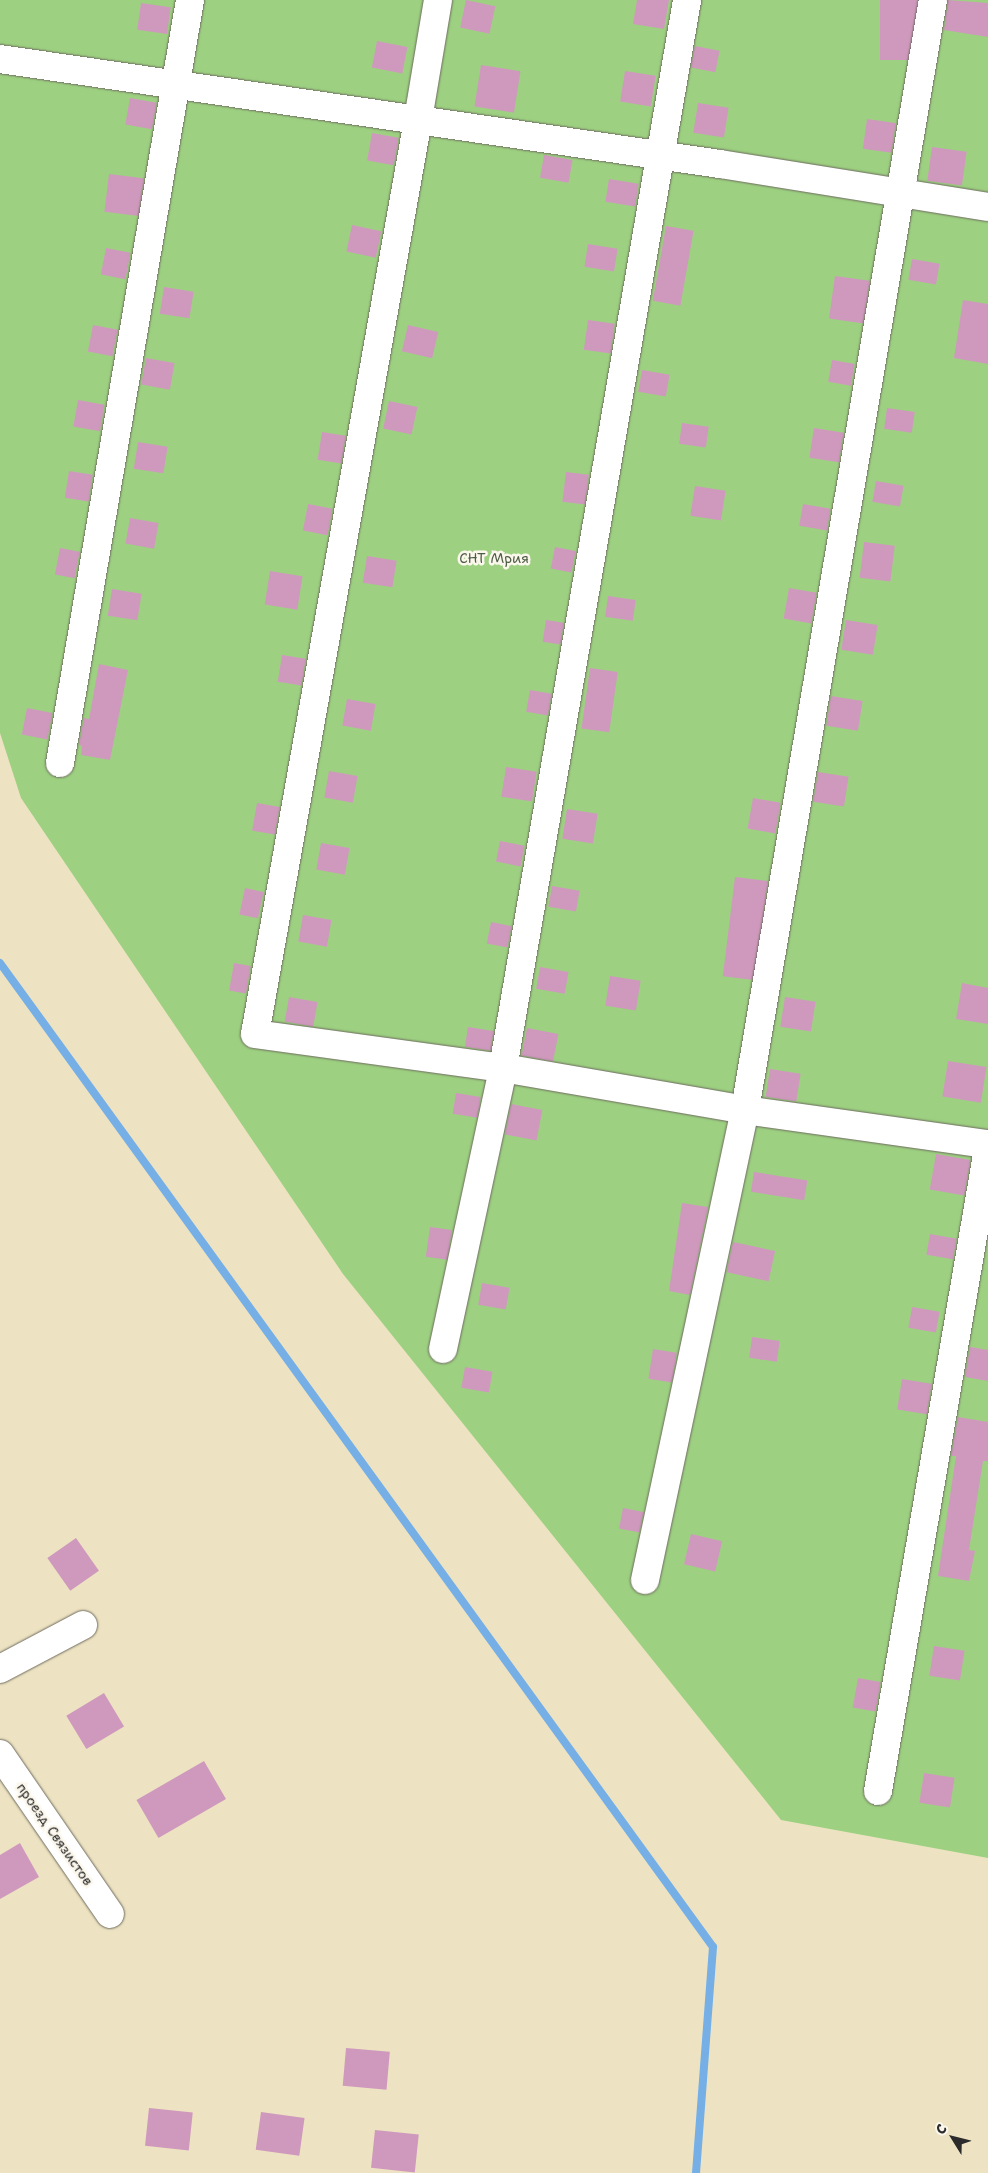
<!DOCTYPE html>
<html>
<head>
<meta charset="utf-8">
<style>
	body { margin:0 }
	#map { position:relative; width:988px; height:2173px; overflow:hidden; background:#ede3c2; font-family:"Shantell Sans",sans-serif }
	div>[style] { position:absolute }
	.green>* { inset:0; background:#9dd181 }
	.stream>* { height:8px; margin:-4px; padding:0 4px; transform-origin:4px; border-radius:4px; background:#75afe6 }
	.building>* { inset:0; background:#cf99bd; transform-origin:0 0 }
	.roads { filter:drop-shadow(0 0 1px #6f6b60) drop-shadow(0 0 1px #6f6b60) }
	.minor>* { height:28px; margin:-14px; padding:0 14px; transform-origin:14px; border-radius:14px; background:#fff }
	span { translate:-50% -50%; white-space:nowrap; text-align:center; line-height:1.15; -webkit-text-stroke:5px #fbf7ec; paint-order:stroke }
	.park-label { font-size:14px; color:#4d5d45 }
	.street-label { font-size:14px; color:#2b2b2b }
	.north { position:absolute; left:928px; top:2113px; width:50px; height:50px; -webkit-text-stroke:4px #fbf7ec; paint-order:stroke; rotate:306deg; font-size:14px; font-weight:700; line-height:20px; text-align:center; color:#2b2b2b }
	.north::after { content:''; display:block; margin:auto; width:18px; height:22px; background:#2b2b2b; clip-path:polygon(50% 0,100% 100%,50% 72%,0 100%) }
</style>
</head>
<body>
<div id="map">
	<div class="green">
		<i style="clip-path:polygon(0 0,988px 0,988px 1858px,781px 1820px,343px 1274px,21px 798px,0 733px)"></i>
	</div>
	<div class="stream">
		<i style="left:0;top:963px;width:1215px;rotate:54.07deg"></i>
		<i style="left:713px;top:1947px;width:227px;rotate:94.3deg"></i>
	</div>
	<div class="building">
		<i style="left:466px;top:0;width:30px;height:28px;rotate:12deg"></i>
		<i style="clip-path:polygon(637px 0,669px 0,664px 29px,633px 24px)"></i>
		<i style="left:880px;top:0;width:37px;height:60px"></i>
		<i style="clip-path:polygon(948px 0,988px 3px,988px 37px,944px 30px)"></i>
		<i style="left:141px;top:3px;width:30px;height:27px;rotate:8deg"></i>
		<i style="left:377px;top:41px;width:31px;height:27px;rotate:11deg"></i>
		<i style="left:695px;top:46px;width:25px;height:22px;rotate:11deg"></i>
		<i style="left:481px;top:65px;width:40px;height:42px;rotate:9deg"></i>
		<i style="left:625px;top:71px;width:31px;height:31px;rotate:9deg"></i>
		<i style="left:130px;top:98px;width:27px;height:27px;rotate:10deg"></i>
		<i style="left:698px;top:103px;width:31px;height:30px;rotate:9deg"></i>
		<i style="left:867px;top:119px;width:29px;height:30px;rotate:8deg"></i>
		<i style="left:372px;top:133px;width:27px;height:28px;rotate:10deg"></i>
		<i style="left:932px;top:147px;width:35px;height:34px;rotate:8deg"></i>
		<i style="left:544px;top:155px;width:29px;height:23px;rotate:10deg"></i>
		<i style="left:109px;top:174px;width:35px;height:38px;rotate:7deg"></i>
		<i style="left:609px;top:179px;width:30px;height:23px;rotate:9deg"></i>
		<i style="left:352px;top:225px;width:30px;height:27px;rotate:12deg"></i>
		<i style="left:666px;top:226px;width:28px;height:76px;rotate:10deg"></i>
		<i style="left:588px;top:244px;width:30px;height:23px;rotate:9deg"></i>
		<i style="left:106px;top:248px;width:25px;height:27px;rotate:11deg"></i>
		<i style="left:912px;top:259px;width:28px;height:21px;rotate:10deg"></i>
		<i style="left:835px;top:276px;width:35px;height:43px;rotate:8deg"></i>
		<i style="left:164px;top:287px;width:30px;height:27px;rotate:9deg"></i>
		<i style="clip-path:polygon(963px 300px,988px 304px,988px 364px,954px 358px)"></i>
		<i style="left:588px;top:320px;width:27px;height:30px;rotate:8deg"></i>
		<i style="left:93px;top:325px;width:25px;height:27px;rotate:11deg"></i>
		<i style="left:408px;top:325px;width:31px;height:27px;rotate:13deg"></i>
		<i style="left:146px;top:358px;width:29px;height:27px;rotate:10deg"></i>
		<i style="left:832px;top:360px;width:23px;height:22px;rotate:10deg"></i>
		<i style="left:642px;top:370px;width:28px;height:22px;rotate:10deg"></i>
		<i style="left:78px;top:400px;width:27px;height:27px;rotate:10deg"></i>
		<i style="left:389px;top:401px;width:29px;height:28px;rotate:12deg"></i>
		<i style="left:887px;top:408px;width:28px;height:21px;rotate:8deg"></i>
		<i style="left:682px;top:423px;width:27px;height:21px;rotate:8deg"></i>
		<i style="left:814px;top:428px;width:30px;height:30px;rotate:9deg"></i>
		<i style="left:322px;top:432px;width:24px;height:28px;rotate:9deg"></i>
		<i style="left:138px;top:442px;width:30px;height:27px;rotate:9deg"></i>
		<i style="left:69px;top:471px;width:24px;height:27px;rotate:9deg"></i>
		<i style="left:566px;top:472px;width:23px;height:30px;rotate:7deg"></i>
		<i style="left:876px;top:481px;width:28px;height:21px;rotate:10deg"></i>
		<i style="left:695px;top:486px;width:31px;height:30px;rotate:9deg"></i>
		<i style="left:308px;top:504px;width:25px;height:27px;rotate:11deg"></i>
		<i style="left:803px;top:504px;width:28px;height:22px;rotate:10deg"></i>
		<i style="left:130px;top:518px;width:29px;height:26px;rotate:10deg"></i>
		<i style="left:864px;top:542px;width:31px;height:36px;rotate:7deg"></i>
		<i style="left:555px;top:547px;width:21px;height:22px;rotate:11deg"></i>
		<i style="left:60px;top:548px;width:20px;height:27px;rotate:11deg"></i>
		<i style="left:367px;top:556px;width:30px;height:27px;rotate:9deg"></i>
		<i style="left:270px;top:571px;width:33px;height:34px;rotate:9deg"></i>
		<i style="left:789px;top:588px;width:28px;height:31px;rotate:10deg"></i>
		<i style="left:112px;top:589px;width:30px;height:27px;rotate:9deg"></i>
		<i style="left:608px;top:596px;width:28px;height:21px;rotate:8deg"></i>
		<i style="left:546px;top:620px;width:18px;height:22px;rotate:9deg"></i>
		<i style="left:846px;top:620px;width:32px;height:30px;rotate:9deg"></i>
		<i style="left:282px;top:655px;width:24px;height:27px;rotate:9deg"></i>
		<i style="clip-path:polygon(99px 664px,128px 670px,110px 760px,81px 755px,82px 746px,79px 745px,84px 718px,89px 719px)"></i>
		<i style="left:590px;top:668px;width:28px;height:61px;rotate:8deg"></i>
		<i style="left:530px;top:690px;width:22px;height:22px;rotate:10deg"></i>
		<i style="left:831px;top:696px;width:32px;height:30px;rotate:9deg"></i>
		<i style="left:347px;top:699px;width:29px;height:27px;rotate:10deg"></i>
		<i style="left:27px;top:708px;width:26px;height:27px;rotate:11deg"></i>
		<i style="left:506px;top:767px;width:31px;height:30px;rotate:9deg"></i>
		<i style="left:329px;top:771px;width:29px;height:27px;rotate:10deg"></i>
		<i style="left:818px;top:772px;width:31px;height:30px;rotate:9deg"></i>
		<i style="left:753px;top:798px;width:28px;height:31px;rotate:10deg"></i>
		<i style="left:257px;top:803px;width:23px;height:28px;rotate:10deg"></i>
		<i style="left:567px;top:809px;width:31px;height:30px;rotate:9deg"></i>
		<i style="left:500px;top:841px;width:25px;height:21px;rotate:11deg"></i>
		<i style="left:321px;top:843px;width:29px;height:27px;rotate:10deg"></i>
		<i style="left:735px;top:877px;width:33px;height:100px;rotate:7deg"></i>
		<i style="left:552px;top:886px;width:28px;height:21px;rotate:10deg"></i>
		<i style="left:245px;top:888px;width:19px;height:27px;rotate:12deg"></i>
		<i style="left:303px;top:915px;width:29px;height:27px;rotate:10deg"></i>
		<i style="left:491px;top:922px;width:21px;height:22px;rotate:11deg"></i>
		<i style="left:234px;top:963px;width:17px;height:28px;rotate:10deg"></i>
		<i style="left:540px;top:967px;width:29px;height:22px;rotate:10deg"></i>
		<i style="left:610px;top:976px;width:31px;height:30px;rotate:9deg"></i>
		<i style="clip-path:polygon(962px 983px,988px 988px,988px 1024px,956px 1019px)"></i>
		<i style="left:289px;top:997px;width:29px;height:25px;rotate:10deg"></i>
		<i style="left:785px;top:997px;width:31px;height:30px;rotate:9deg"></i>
		<i style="left:468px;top:1027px;width:26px;height:20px;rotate:9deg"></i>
		<i style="left:527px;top:1028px;width:32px;height:28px;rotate:11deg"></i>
		<i style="left:948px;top:1061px;width:39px;height:36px;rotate:9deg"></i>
		<i style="left:770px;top:1069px;width:31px;height:28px;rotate:9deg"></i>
		<i style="left:456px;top:1093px;width:25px;height:21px;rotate:9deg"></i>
		<i style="left:511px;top:1104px;width:32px;height:31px;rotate:11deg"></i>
		<i style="left:936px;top:1154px;width:35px;height:36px;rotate:10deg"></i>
		<i style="left:754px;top:1172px;width:54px;height:20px;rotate:9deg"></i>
		<i style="clip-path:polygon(682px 1203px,708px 1207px,690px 1295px,669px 1291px)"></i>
		<i style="left:430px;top:1227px;width:22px;height:30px;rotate:8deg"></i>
		<i style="left:930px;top:1234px;width:27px;height:21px;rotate:10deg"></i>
		<i style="left:733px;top:1242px;width:43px;height:31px;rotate:12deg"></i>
		<i style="left:482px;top:1283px;width:28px;height:22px;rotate:10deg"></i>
		<i style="left:912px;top:1307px;width:28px;height:21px;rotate:10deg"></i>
		<i style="left:752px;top:1337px;width:28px;height:21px;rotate:8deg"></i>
		<i style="clip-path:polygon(970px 1347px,988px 1350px,988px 1381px,965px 1377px)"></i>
		<i style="left:653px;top:1349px;width:24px;height:30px;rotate:9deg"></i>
		<i style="left:465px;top:1367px;width:28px;height:21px;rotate:10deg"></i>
		<i style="left:902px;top:1379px;width:30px;height:31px;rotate:9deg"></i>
		<i style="clip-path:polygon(958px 1417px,988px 1422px,988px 1461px,983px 1461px,969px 1550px,975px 1551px,969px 1581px,938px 1576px,956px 1456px,951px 1456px)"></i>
		<i style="left:623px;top:1508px;width:21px;height:21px;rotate:11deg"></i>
		<i style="left:691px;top:1534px;width:32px;height:31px;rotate:13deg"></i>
		<i style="left:76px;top:1538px;width:40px;height:35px;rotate:55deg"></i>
		<i style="left:934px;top:1646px;width:31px;height:30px;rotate:9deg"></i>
		<i style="left:858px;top:1678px;width:23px;height:30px;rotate:10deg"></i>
		<i style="left:104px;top:1693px;width:39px;height:44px;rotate:59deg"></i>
		<i style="left:204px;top:1761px;width:44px;height:78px;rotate:60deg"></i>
		<i style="left:924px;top:1773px;width:31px;height:30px;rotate:9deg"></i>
		<i style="clip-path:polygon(20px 1843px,39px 1877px,0 1899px,0 1855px)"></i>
		<i style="left:346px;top:2048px;width:44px;height:38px;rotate:5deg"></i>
		<i style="left:149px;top:2108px;width:44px;height:38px;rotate:6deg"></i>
		<i style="left:261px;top:2112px;width:44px;height:38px;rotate:8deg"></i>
		<i style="left:375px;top:2130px;width:44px;height:38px;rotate:6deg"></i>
	</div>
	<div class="roads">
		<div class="minor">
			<i style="left:438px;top:0;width:122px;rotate:99.5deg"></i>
			<i style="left:418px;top:120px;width:928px;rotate:100.11deg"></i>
			<i style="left:255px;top:1034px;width:250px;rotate:7.8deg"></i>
			<i style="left:503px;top:1068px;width:246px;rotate:9.8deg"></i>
			<i style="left:745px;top:1110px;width:245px;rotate:8deg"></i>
			<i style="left:0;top:59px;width:728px;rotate:8.3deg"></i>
			<i style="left:720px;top:164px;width:271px;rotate:9.1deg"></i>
			<i style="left:60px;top:763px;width:774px;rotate:-80.33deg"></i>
			<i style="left:443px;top:1349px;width:287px;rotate:-77.9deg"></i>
			<i style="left:503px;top:1068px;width:1084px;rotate:-80.22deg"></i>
			<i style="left:645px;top:1580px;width:481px;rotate:-78deg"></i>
			<i style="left:745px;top:1110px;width:1126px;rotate:-80.39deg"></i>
			<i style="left:0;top:1669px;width:94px;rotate:-27.9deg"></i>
			<i style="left:0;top:1754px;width:194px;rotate:55.5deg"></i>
			<i style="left:878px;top:1791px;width:651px;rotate:-80.28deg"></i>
		</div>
	</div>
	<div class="park-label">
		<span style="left:494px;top:558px">СНТ Мрия</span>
	</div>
	<div class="street-label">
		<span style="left:55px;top:1834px;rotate:55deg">проезд Связистов</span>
	</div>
	<div class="north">С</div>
</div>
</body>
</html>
